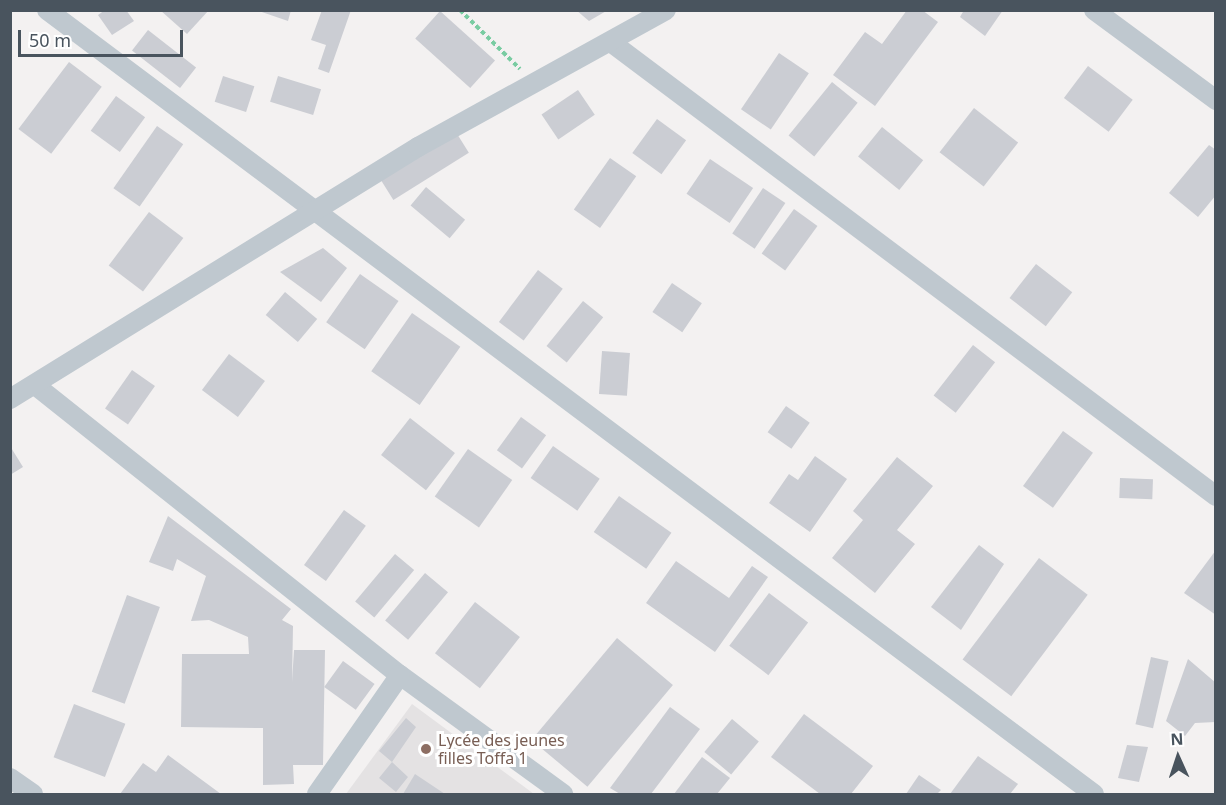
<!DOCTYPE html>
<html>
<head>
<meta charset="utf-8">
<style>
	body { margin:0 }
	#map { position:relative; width:1226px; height:805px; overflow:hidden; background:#f3f1f1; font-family:"Noto Sans",sans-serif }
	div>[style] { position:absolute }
	.education>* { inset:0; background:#e4e2e3 }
	.building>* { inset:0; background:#cbcdd3; transform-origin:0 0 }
	.path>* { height:4px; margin-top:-2px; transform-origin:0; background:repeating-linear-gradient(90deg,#79cca2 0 4.5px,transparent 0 7.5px) }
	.street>* { height:20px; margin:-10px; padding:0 10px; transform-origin:10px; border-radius:10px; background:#bfc8cf }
	.dots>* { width:16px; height:16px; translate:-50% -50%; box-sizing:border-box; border:3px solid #fff; border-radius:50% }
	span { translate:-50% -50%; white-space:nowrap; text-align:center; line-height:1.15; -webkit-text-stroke:6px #fff; paint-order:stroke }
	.education-label { font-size:16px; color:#785e54 }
	.left { translate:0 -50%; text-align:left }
	.frame { position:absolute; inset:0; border:12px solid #49545e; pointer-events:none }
	.north { position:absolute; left:1148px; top:727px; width:60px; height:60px; -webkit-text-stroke:4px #fff; paint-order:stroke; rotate:357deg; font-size:16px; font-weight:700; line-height:24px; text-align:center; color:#49545e }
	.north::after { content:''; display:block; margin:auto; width:21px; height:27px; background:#49545e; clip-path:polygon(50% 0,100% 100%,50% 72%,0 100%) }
	.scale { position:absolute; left:18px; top:30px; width:165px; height:27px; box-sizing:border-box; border:3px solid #49545e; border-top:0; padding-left:8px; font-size:18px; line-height:21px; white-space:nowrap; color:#49545e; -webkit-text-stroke:4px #fff; paint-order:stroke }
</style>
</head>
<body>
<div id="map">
	<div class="education">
		<i style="clip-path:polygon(412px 704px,534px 794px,346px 794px)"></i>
	</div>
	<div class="building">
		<i style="clip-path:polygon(105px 10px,126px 10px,134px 21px,112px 35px,98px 15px)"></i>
		<i style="clip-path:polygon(160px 10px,209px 10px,187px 34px)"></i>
		<i style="clip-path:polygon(256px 10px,291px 10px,288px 21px)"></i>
		<i style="clip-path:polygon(322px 10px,351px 10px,329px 73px,318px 69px,326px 45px,311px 40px)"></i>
		<i style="clip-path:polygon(576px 10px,608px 10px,589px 21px)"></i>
		<i style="clip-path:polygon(907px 10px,922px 10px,938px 22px,875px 106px,833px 75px,865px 32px,882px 44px)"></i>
		<i style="clip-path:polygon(964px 10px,1003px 10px,985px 36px,960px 17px)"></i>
		<i style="left:440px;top:11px;width:74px;height:37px;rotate:42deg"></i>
		<i style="left:148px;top:30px;width:61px;height:26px;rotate:38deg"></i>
		<i style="left:779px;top:53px;width:36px;height:68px;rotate:34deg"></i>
		<i style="left:69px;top:62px;width:41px;height:84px;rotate:37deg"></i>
		<i style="left:1088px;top:66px;width:56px;height:40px;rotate:37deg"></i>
		<i style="left:223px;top:76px;width:33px;height:27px;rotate:18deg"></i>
		<i style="left:278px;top:76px;width:45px;height:27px;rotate:17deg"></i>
		<i style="left:832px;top:82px;width:33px;height:69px;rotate:39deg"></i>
		<i style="left:578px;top:90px;width:30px;height:44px;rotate:56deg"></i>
		<i style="left:116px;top:96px;width:36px;height:43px;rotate:36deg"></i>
		<i style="left:974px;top:108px;width:56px;height:56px;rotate:38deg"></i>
		<i style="left:657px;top:119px;width:36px;height:42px;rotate:36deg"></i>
		<i style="left:157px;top:126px;width:32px;height:76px;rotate:35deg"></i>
		<i style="left:882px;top:127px;width:53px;height:38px;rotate:39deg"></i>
		<i style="left:454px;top:129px;width:28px;height:89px;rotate:58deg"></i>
		<i style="clip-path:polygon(1209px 145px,1216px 150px,1216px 195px,1198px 217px,1169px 193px)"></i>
		<i style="left:610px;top:158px;width:32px;height:63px;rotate:35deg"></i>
		<i style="left:710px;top:159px;width:52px;height:42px;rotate:34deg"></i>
		<i style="left:426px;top:187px;width:51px;height:24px;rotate:40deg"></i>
		<i style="left:763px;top:188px;width:27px;height:55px;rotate:34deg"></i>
		<i style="left:794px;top:209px;width:29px;height:55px;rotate:36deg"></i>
		<i style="left:149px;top:212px;width:43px;height:67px;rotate:37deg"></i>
		<i style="clip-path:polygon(323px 248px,347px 268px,321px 302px,280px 272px)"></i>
		<i style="left:1036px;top:264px;width:46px;height:43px;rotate:38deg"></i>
		<i style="left:538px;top:270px;width:31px;height:65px;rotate:37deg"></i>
		<i style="left:360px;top:274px;width:47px;height:59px;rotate:35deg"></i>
		<i style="left:672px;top:283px;width:36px;height:35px;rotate:34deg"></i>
		<i style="left:285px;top:292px;width:42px;height:30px;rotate:40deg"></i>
		<i style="left:583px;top:301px;width:26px;height:58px;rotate:39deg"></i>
		<i style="left:412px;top:313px;width:59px;height:71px;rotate:35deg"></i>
		<i style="left:973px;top:345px;width:28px;height:64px;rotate:38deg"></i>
		<i style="left:602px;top:351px;width:28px;height:43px;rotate:4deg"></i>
		<i style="left:229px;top:354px;width:45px;height:45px;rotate:37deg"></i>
		<i style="left:132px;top:370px;width:28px;height:47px;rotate:35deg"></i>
		<i style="left:786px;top:406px;width:29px;height:32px;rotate:35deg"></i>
		<i style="left:521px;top:417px;width:31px;height:41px;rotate:36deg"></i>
		<i style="left:410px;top:418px;width:57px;height:47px;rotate:38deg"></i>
		<i style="left:1063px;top:431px;width:37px;height:68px;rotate:36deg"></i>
		<i style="clip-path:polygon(10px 446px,23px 467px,10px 475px)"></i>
		<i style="left:553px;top:446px;width:57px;height:39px;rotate:35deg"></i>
		<i style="left:468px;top:449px;width:54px;height:58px;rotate:35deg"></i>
		<i style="clip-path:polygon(815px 456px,847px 479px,810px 532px,769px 503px,789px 474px,798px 480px)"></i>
		<i style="clip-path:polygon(897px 457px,933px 486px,897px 530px,915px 544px,875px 593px,832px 558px,863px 520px,853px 511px)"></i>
		<i style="left:1120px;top:478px;width:33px;height:20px;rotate:2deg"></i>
		<i style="left:619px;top:496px;width:64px;height:44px;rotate:35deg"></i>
		<i style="left:344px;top:510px;width:27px;height:68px;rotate:36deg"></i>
		<i style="clip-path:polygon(168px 516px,291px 609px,282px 620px,293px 626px,292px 682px,294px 650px,325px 650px,323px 765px,293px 765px,294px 784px,263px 785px,263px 728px,181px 727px,182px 654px,249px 654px,248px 637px,209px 620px,191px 621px,206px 576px,177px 559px,173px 571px,149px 562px)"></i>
		<i style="clip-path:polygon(979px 545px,1004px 564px,961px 630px,931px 607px)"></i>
		<i style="clip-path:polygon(1216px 550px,1216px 615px,1184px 593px)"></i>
		<i style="left:395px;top:554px;width:25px;height:62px;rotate:40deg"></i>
		<i style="left:1039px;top:558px;width:61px;height:127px;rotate:37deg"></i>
		<i style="clip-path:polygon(676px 561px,729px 598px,752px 566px,768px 577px,715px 652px,646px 603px)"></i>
		<i style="left:425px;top:573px;width:30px;height:62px;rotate:40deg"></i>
		<i style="left:769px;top:593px;width:49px;height:66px;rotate:37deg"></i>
		<i style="left:127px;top:595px;width:35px;height:103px;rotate:20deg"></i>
		<i style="left:475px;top:602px;width:57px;height:65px;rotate:38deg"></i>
		<i style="left:617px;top:638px;width:73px;height:133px;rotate:40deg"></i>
		<i style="left:1151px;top:657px;width:18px;height:69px;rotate:13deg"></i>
		<i style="clip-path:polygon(1188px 659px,1216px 683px,1216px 722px,1195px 723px,1185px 736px,1166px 721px)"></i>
		<i style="left:343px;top:661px;width:39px;height:32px;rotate:36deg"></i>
		<i style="left:74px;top:704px;width:55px;height:57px;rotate:21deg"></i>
		<i style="clip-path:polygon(670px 707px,700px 729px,651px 794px,620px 794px,610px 788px)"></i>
		<i style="clip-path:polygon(804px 714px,873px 766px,851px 794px,820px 794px,771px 757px)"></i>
		<i style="clip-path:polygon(406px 718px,416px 727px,392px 762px,408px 777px,396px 792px,379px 778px,392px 762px,379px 751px)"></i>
		<i style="left:732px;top:719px;width:35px;height:43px;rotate:40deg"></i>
		<i style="clip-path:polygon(1127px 745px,1148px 747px,1139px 782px,1118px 778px)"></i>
		<i style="clip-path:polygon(168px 755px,221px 794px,120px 794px,143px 763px,156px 772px)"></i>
		<i style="clip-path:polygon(978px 756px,1018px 784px,1010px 794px,950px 794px)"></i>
		<i style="clip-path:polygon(702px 757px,730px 778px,717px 794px,674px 794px)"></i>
		<i style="clip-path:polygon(415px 774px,445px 794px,403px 794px)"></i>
		<i style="clip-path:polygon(919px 775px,941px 790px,937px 794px,906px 794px)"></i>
	</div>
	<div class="path">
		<i style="left:460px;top:10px;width:84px;rotate:44.5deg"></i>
	</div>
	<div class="street">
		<i style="left:47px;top:10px;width:1308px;rotate:36.83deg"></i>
		<i style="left:1094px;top:10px;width:152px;rotate:36.4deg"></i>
		<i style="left:612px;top:43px;width:755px;rotate:36.87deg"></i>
		<i style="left:35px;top:385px;width:466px;rotate:38.5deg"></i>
		<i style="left:400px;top:675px;width:202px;rotate:36.1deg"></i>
		<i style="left:10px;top:399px;width:480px;rotate:-31.7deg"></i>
		<i style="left:418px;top:147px;width:283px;rotate:-28.9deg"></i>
		<i style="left:10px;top:778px;width:28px;rotate:35deg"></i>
		<i style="left:317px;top:794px;width:145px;rotate:-55.1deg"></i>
	</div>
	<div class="dots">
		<i style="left:426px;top:749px;background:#8d6e63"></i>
	</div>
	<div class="education-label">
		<span class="left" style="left:438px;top:749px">Lycée des jeunes<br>filles Toffa 1</span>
	</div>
	<div class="frame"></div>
	<div class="north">N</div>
	<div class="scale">50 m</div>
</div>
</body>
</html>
